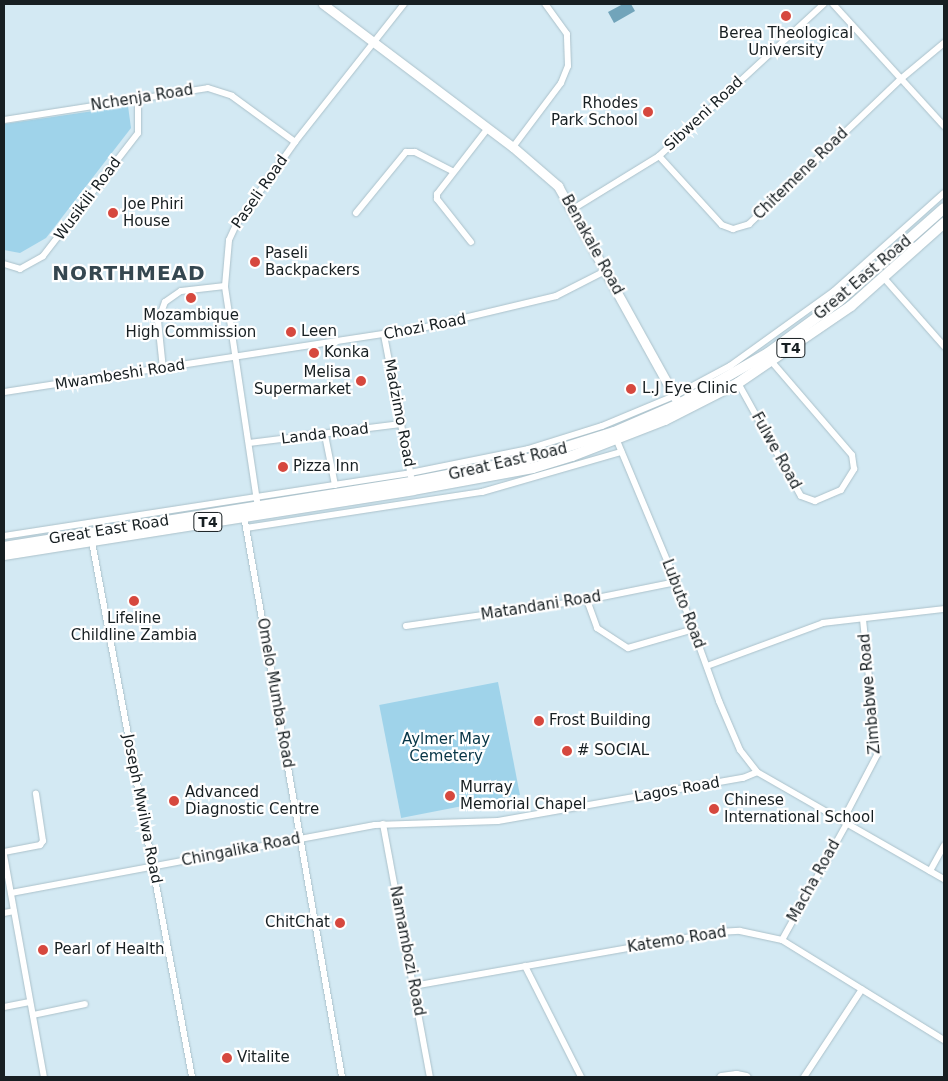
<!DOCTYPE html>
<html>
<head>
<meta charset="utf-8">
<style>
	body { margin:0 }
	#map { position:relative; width:948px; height:1081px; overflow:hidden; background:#d3e9f3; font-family:"DejaVu Sans",sans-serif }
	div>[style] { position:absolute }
	.green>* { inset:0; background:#9fd3ea; transform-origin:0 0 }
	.water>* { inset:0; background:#71a4ba }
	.roads { filter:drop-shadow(0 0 1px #abc1ca) drop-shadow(0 0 1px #abc1ca) }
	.street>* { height:6px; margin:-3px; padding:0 3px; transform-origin:3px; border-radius:3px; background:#fff }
	.secondary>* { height:9px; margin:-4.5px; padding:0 4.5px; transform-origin:4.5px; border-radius:4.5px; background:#fff }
	.primary>* { height:10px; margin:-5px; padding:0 5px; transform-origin:5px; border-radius:5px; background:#fff }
	.dots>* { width:14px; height:14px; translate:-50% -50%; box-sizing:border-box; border:2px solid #fff; border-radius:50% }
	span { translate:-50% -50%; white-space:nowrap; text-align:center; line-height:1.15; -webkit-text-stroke:4.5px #fff; paint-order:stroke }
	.shield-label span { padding:1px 4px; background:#fff; border:1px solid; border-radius:4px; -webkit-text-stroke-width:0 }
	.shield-label { font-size:14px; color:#171f22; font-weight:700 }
	.poi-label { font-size:15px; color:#171f22 }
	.right { translate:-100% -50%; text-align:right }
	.left { translate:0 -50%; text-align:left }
	.street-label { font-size:15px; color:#171f22 }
	.park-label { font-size:15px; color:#063546 }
	.district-label { font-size:20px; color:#354750; font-weight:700; letter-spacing:1px }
	.frame { position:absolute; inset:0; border:5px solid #171f22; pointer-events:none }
</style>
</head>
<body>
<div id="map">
	<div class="green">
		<i style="clip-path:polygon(128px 106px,131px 128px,46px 238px,20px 253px,4px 250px,4px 124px)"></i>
		<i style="left:498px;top:682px;width:115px;height:121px;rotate:79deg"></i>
	</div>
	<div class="water">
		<i style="clip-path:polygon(623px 4px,631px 4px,635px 11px,614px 23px,608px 12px)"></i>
	</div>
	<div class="roads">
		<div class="street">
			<i style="left:833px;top:4px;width:165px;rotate:47.7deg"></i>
			<i style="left:4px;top:120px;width:206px;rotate:-8.9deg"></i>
			<i style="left:208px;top:88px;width:25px;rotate:18deg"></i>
			<i style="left:232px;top:96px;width:78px;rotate:36.1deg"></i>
			<i style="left:513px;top:147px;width:80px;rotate:-53.1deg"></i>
			<i style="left:561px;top:83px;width:18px;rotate:-68deg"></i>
			<i style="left:568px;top:66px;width:32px;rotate:-92deg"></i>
			<i style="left:567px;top:34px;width:37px;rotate:-126deg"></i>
			<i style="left:659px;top:156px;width:93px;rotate:47.6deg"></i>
			<i style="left:722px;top:225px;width:12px;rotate:20deg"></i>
			<i style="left:733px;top:229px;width:17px;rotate:-17deg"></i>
			<i style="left:749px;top:224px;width:211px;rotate:-43.7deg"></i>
			<i style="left:902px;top:78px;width:55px;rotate:-39.8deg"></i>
			<i style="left:573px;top:209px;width:101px;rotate:-31.6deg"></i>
			<i style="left:659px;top:156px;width:224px;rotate:-42.7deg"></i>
			<i style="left:356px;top:213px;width:79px;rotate:-50.7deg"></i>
			<i style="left:406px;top:152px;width:9px"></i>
			<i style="left:415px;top:152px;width:42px;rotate:27.2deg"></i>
			<i style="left:471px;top:242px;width:55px;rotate:-128.3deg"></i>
			<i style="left:437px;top:199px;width:5px;rotate:-90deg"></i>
			<i style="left:437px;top:194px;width:83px;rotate:-52.3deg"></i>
			<i style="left:4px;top:264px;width:17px;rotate:17deg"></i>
			<i style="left:20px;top:269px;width:26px;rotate:-29deg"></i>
			<i style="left:43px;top:256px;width:155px;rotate:-52.3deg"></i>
			<i style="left:138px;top:133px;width:34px;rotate:-90deg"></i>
			<i style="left:884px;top:278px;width:91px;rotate:48.6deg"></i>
			<i style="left:384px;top:335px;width:144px;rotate:79.2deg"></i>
			<i style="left:163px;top:369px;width:48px;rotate:-95.9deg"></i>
			<i style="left:158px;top:321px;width:20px;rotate:-70deg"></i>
			<i style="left:165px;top:302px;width:19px;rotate:-35deg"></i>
			<i style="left:181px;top:291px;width:44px;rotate:-6.5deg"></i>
			<i style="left:738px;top:383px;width:129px;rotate:60.9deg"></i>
			<i style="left:801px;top:496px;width:15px;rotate:20deg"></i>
			<i style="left:815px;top:501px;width:28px;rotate:-23deg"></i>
			<i style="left:841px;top:490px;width:25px;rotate:-58deg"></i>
			<i style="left:854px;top:469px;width:14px;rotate:-98deg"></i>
			<i style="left:852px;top:455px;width:123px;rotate:-130.7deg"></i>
			<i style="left:4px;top:392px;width:423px;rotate:-8.7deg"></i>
			<i style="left:422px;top:328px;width:138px;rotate:-13.4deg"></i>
			<i style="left:556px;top:296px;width:57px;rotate:-27deg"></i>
			<i style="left:325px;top:435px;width:51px;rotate:78.7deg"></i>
			<i style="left:615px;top:436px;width:158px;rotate:67.3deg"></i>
			<i style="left:676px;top:582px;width:127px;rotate:70.1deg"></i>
			<i style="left:719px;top:701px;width:53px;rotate:66.8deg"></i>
			<i style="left:740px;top:750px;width:28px;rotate:52deg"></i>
			<i style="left:249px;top:443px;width:153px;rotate:-7.1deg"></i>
			<i style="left:257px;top:501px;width:217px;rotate:-98.5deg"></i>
			<i style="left:225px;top:286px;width:46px;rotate:-85deg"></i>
			<i style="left:229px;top:240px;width:17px;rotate:-65deg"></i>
			<i style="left:236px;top:225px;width:102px;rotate:-54.6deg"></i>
			<i style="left:295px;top:142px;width:176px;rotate:-51.7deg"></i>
			<i style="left:244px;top:516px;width:569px;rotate:80.09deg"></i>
			<i style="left:246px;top:528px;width:239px;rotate:-8.7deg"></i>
			<i style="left:482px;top:492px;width:145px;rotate:-16.1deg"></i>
			<i style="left:4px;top:536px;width:411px;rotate:-8.8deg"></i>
			<i style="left:410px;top:473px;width:120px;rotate:-11.5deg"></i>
			<i style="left:528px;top:449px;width:77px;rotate:-17.3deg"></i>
			<i style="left:602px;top:426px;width:78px;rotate:-22.6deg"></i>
			<i style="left:674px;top:396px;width:64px;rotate:-28.2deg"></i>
			<i style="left:730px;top:366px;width:128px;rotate:-35.8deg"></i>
			<i style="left:834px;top:291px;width:147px;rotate:-41.7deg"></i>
			<i style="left:92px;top:542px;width:544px;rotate:79.41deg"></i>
			<i style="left:587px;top:600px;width:30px;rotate:70deg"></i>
			<i style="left:597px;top:628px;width:37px;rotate:33deg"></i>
			<i style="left:628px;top:648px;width:69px;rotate:-16.1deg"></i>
			<i style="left:406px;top:626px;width:183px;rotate:-8.2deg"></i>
			<i style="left:587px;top:600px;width:91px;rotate:-11.4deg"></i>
			<i style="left:707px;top:666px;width:124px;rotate:-20.3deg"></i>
			<i style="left:823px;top:623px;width:122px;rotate:-6.6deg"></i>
			<i style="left:843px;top:820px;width:73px;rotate:-62.4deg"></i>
			<i style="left:877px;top:755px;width:137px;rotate:-95.9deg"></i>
			<i style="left:383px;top:824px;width:257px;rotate:79.5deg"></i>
			<i style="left:4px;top:852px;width:37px;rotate:-11deg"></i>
			<i style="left:40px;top:845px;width:5px;rotate:-53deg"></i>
			<i style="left:43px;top:841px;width:48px;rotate:-98.5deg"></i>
			<i style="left:4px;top:855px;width:226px;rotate:79.8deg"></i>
			<i style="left:930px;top:871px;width:29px;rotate:-61deg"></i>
			<i style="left:11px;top:893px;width:370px;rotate:-10.6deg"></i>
			<i style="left:375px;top:825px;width:123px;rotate:-1.9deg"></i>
			<i style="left:498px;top:821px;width:249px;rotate:-10deg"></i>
			<i style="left:743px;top:778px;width:15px;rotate:-23deg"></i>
			<i style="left:757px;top:772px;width:215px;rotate:29.8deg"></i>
			<i style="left:4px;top:913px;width:10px;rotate:-11deg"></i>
			<i style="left:782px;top:940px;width:134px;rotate:-60.9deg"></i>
			<i style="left:525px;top:966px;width:124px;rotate:63.2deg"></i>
			<i style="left:413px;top:986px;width:310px;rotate:-10deg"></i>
			<i style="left:718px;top:932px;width:22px;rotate:-3deg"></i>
			<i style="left:740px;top:931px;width:43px;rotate:12.1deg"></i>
			<i style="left:782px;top:940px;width:190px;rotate:31.7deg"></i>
			<i style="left:4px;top:1007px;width:26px;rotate:-11deg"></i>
			<i style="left:33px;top:1015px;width:53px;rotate:-11.9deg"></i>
			<i style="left:804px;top:1077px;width:105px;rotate:-56.6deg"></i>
		</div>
		<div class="secondary">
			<i style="left:323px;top:4px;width:238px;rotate:37deg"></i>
			<i style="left:513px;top:147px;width:60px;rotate:40.9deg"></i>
			<i style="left:558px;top:186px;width:249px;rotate:61deg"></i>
			<i style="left:721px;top:1077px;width:15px;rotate:-8deg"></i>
			<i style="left:736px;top:1075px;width:10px;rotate:11deg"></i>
		</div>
		<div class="primary">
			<i style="left:4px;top:547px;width:413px;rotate:-9.1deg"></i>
			<i style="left:412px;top:482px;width:118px;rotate:-11.2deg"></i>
			<i style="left:528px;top:459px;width:90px;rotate:-17.4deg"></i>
			<i style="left:614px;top:432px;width:71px;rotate:-23.3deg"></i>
			<i style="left:679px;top:404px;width:103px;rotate:-29.8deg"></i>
			<i style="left:768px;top:353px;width:88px;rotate:-36.2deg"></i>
			<i style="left:839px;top:301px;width:140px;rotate:-41.5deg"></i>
			<i style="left:4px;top:555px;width:414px;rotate:-9deg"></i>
			<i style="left:413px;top:490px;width:122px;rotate:-10.4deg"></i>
			<i style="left:533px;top:468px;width:41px;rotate:-17.1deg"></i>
			<i style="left:572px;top:456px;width:100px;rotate:-21.2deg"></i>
			<i style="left:665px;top:420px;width:82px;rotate:-26.9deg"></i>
			<i style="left:738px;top:383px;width:137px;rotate:-34.3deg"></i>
			<i style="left:851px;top:306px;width:125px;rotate:-41.7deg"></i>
		</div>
	</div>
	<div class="dots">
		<i style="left:786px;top:16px;background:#d6483e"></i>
		<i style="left:648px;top:112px;background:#d6483e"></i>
		<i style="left:113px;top:213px;background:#d6483e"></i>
		<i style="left:255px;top:262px;background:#d6483e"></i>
		<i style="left:191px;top:298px;background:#d6483e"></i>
		<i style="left:291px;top:332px;background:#d6483e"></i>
		<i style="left:314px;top:353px;background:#d6483e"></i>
		<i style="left:361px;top:381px;background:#d6483e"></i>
		<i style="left:631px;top:389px;background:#d6483e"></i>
		<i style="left:283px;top:467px;background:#d6483e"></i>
		<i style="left:134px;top:601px;background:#d6483e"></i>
		<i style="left:539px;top:721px;background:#d6483e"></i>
		<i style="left:567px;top:751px;background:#d6483e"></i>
		<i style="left:450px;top:796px;background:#d6483e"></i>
		<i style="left:174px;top:801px;background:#d6483e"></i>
		<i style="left:714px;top:809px;background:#d6483e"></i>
		<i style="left:340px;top:923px;background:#d6483e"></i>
		<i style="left:43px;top:950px;background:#d6483e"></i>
		<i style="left:227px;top:1058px;background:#d6483e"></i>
	</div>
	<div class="shield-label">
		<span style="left:791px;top:348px">T4</span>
		<span style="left:208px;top:522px">T4</span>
	</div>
	<div class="poi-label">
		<span style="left:786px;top:42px">Berea Theological<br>University</span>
		<span class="right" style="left:638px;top:112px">Rhodes<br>Park School</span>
		<span class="left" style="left:123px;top:213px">Joe Phiri<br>House</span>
		<span class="left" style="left:265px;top:262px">Paseli<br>Backpackers</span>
		<span style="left:191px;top:324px">Mozambique<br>High Commission</span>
		<span class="left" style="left:301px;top:332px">Leen</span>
		<span class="left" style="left:324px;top:353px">Konka</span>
		<span class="right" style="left:351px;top:381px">Melisa<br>Supermarket</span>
		<span class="left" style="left:642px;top:389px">L.J Eye Clinic</span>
		<span class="left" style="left:293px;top:467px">Pizza Inn</span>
		<span style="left:134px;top:627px">Lifeline<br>Childline Zambia</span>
		<span class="left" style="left:549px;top:721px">Frost Building</span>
		<span class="left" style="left:577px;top:751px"># SOCIAL</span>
		<span class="left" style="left:460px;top:796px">Murray<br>Memorial Chapel</span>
		<span class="left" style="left:185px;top:801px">Advanced<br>Diagnostic Centre</span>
		<span class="left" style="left:724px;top:809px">Chinese<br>International School</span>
		<span class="right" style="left:330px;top:923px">ChitChat</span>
		<span class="left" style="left:54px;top:950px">Pearl of Health</span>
		<span class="left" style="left:237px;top:1058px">Vitalite</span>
	</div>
	<div class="street-label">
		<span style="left:142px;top:98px;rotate:-9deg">Nchenja Road</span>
		<span style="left:704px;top:114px;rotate:-43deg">Sibweni Road</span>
		<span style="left:801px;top:174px;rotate:-44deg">Chitemene Road</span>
		<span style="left:260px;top:192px;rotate:-55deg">Paseli Road</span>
		<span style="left:88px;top:199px;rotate:-53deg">Wusikili Road</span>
		<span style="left:592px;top:245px;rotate:61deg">Benakale Road</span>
		<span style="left:863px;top:278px;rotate:-40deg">Great East Road</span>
		<span style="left:425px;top:327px;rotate:-11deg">Chozi Road</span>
		<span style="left:120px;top:375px;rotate:-9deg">Mwambeshi Road</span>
		<span style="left:399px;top:413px;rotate:79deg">Madzimo Road</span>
		<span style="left:325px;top:434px;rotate:-7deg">Landa Road</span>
		<span style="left:776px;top:451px;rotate:61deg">Fulwe Road</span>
		<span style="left:508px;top:462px;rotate:-13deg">Great East Road</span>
		<span style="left:109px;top:530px;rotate:-9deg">Great East Road</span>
		<span style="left:683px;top:604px;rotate:69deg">Lubuto Road</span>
		<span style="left:541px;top:606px;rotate:-9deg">Matandani Road</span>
		<span style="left:275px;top:693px;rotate:80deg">Omelo Mumba Road</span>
		<span style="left:870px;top:694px;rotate:-95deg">Zimbabwe Road</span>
		<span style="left:677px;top:790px;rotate:-10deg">Lagos Road</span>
		<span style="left:142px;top:809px;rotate:79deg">Joseph Mwilwa Road</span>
		<span style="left:241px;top:850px;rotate:-11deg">Chingalika Road</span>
		<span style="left:814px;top:881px;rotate:-61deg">Macha Road</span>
		<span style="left:677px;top:940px;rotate:-9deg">Katemo Road</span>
		<span style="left:407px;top:951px;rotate:79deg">Namambozi Road</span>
	</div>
	<div class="park-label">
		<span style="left:446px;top:748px">Aylmer May<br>Cemetery</span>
	</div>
	<div class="district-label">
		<span style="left:129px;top:273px">NORTHMEAD</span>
	</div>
	<div class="frame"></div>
</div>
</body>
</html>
